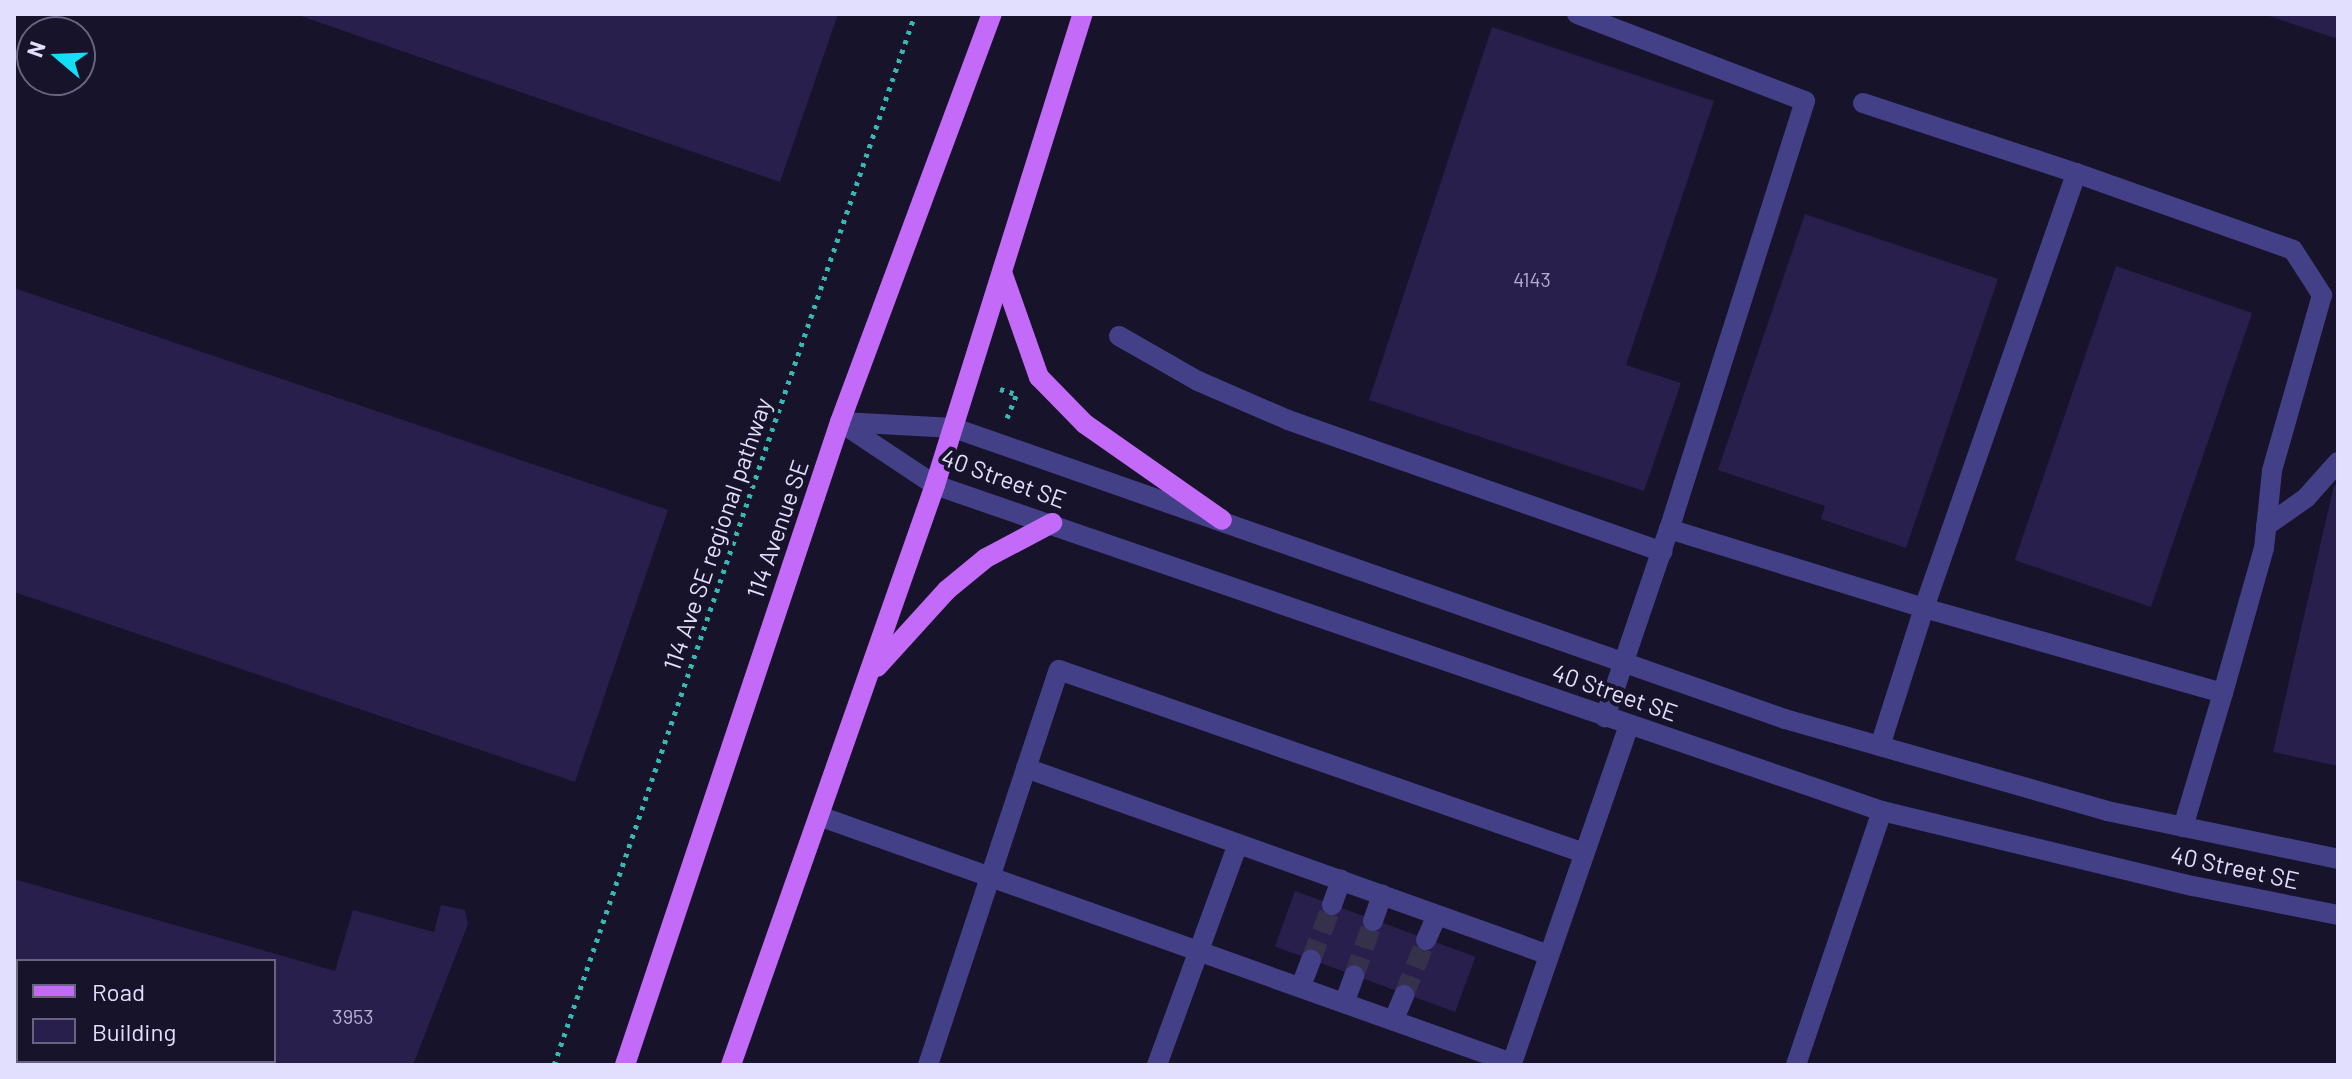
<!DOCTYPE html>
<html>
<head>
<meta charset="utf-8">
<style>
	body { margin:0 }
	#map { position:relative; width:2352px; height:1079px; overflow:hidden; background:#17132b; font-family:Barlow,sans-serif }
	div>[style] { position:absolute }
	.building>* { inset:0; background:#281f4c; transform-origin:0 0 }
	.minor-tunnel>* { height:20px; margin-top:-10px; transform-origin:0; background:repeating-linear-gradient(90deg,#35314b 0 20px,transparent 0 30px) }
	.path>* { height:5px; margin-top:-2.5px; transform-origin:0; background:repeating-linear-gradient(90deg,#36b9b2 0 4px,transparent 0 10px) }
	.minor>* { height:20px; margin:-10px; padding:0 10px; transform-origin:10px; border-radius:10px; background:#434088 }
	.major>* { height:20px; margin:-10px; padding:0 10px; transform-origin:10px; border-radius:10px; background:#c46af9 }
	span { translate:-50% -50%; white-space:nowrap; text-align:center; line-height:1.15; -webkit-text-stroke:8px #17132b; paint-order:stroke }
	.number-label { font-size:20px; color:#b4aed2 }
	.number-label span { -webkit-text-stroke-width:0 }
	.street-label { font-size:24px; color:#e2defe }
	.frame { position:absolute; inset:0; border:16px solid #e2defe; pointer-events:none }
	.legend { position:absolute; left:16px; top:959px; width:260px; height:104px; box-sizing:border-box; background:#17132b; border:2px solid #68647f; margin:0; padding:10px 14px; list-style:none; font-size:24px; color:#e2defe }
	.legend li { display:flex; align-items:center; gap:16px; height:40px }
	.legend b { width:40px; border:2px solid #68647f }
	.north { position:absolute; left:16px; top:16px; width:80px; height:80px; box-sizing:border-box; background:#17132b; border:2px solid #68647f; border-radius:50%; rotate:289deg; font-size:22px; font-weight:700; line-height:32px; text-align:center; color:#e2defe }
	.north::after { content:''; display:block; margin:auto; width:28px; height:36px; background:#13def5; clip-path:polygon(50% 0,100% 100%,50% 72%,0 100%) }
</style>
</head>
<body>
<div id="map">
	<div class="building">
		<i style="clip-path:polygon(295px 14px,838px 14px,780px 182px)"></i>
		<i style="clip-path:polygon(2266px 14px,2338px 14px,2338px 39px,2266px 15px)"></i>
		<i style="clip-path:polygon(1492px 27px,1714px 101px,1626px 365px,1681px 383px,1644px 491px,1369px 400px)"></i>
		<i style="clip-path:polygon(1805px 214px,1998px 279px,1906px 548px,1821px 519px,1825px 506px,1718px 470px)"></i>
		<i style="left:2116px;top:266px;width:144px;height:311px;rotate:19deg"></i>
		<i style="clip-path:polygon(14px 288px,668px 510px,575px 782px,14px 592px)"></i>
		<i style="clip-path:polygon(2334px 485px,2338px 486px,2338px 766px,2273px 752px)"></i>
		<i style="clip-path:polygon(evenodd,14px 879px,335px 971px,353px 910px,434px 932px,441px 905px,465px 910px,468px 924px,413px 1065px,14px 1065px,14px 879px,18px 961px,274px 961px,274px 1061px,18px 1061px,18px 961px)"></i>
		<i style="left:1295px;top:891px;width:192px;height:59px;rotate:20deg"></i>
	</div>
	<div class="minor-tunnel">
		<i style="left:1311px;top:960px;width:59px;rotate:-69.1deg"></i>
		<i style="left:1354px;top:976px;width:58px;rotate:-70.9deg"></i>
		<i style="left:1404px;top:995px;width:59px;rotate:-68.2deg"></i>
	</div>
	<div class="path">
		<i style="left:1000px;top:389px;width:16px;rotate:18deg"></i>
		<i style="left:1007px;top:418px;width:27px;rotate:-68deg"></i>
		<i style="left:554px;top:1065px;width:1111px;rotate:-71.04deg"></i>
	</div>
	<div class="minor">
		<i style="left:1577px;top:14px;width:244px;rotate:20.9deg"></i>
		<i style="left:1805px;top:101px;width:449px;rotate:107.6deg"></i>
		<i style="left:1669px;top:529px;width:199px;rotate:108.8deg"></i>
		<i style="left:1863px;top:103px;width:224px;rotate:18.2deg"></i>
		<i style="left:1119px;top:336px;width:91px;rotate:29.7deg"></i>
		<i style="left:1198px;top:381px;width:98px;rotate:23.4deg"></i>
		<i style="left:1288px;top:420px;width:397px;rotate:19.4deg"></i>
		<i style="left:840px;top:422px;width:114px;rotate:33.6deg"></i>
		<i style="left:935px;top:485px;width:1002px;rotate:19deg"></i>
		<i style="left:1882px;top:811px;width:320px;rotate:13.6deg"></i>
		<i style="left:2193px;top:886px;width:148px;rotate:11.3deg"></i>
		<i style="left:842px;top:422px;width:112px;rotate:3.1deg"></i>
		<i style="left:954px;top:428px;width:880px;rotate:19.3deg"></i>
		<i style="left:1785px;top:719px;width:335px;rotate:15.9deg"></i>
		<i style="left:2107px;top:811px;width:236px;rotate:11.7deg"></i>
		<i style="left:2266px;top:526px;width:49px;rotate:-35deg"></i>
		<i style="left:2306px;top:498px;width:48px;rotate:-48.4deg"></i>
		<i style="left:1669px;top:529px;width:267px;rotate:17.2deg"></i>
		<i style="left:1924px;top:608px;width:311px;rotate:15.9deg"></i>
		<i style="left:2223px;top:693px;width:140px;rotate:106.6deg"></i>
		<i style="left:1880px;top:746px;width:145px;rotate:-72.3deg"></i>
		<i style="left:1924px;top:608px;width:461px;rotate:-70.7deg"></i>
		<i style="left:2076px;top:173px;width:230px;rotate:19.5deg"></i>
		<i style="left:2293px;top:250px;width:54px;rotate:57.2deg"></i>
		<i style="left:2322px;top:295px;width:183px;rotate:105.9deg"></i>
		<i style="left:2272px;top:471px;width:77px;rotate:95.9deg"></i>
		<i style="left:2264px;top:548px;width:151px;rotate:105.8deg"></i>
		<i style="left:1026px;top:768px;width:555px;rotate:19.67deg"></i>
		<i style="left:819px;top:816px;width:736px;rotate:19.62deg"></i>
		<i style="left:1512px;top:1063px;width:358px;rotate:-70.9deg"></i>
		<i style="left:1332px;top:905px;width:27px;rotate:-70deg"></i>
		<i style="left:1373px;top:921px;width:28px;rotate:-71deg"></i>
		<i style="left:1426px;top:940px;width:27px;rotate:-66deg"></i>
		<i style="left:1301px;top:986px;width:28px;rotate:-69deg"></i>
		<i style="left:1345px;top:1001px;width:27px;rotate:-70deg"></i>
		<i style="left:1394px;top:1019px;width:26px;rotate:-67deg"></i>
		<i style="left:928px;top:1065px;width:416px;rotate:-71.7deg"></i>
		<i style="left:1059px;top:670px;width:556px;rotate:19.22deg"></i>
		<i style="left:1157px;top:1065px;width:235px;rotate:-69.9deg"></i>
		<i style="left:1796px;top:1065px;width:268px;rotate:-71.3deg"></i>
	</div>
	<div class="major">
		<i style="left:1003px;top:275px;width:108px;rotate:70.6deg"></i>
		<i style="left:1039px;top:377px;width:66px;rotate:45.6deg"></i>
		<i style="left:1085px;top:424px;width:167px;rotate:35deg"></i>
		<i style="left:877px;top:667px;width:104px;rotate:-47.7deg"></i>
		<i style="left:947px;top:590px;width:50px;rotate:-39.4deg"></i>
		<i style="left:986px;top:558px;width:75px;rotate:-27.9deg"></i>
		<i style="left:625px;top:1065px;width:678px;rotate:-71.51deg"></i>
		<i style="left:840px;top:422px;width:435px;rotate:-69.6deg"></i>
		<i style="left:731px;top:1065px;width:615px;rotate:-70.62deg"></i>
		<i style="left:935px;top:485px;width:494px;rotate:-72.6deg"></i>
	</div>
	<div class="number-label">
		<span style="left:1532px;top:279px">4143</span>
		<span style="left:353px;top:1016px">3953</span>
	</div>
	<div class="street-label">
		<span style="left:1004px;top:478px;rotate:20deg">40 Street SE</span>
		<span style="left:777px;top:529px;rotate:-71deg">114 Avenue SE</span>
		<span style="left:717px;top:534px;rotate:-71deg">114 Ave SE regional pathway</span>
		<span style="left:1615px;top:692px;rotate:19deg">40 Street SE</span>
		<span style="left:2235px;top:867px;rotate:12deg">40 Street SE</span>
	</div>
	<div class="frame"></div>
	<ul class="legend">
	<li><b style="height:10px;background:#c46af9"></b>Road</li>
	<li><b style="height:22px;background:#281f4c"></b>Building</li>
	</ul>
	<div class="north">N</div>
</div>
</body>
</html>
